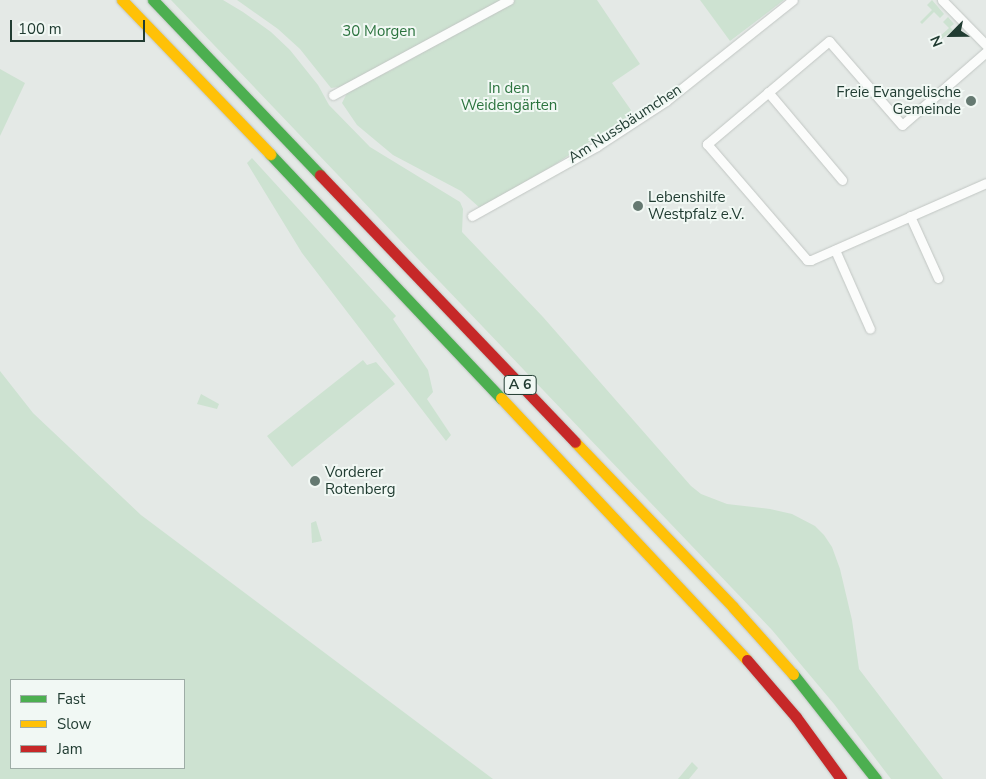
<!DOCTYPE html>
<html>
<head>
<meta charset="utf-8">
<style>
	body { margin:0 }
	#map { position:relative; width:986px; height:779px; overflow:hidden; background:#e4e9e6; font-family:"Nunito Sans",sans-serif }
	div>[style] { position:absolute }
	.green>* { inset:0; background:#cde2d1 }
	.roads { filter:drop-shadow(0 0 1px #c1c6c3) drop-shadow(0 0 1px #c1c6c3) }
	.street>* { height:9px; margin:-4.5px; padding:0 4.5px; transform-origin:4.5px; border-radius:4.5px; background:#fbfcfb }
	.fast>* { height:11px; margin:-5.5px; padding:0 5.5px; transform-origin:5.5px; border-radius:5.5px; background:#4caf50 }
	.slow>* { height:11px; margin:-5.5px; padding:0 5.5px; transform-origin:5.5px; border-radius:5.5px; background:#ffc107 }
	.jam>* { height:11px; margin:-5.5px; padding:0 5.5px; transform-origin:5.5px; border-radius:5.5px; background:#c62828 }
	.dots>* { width:14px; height:14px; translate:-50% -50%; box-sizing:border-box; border:2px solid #f1f8f4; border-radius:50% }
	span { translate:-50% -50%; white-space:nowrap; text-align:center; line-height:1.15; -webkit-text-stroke:4px #f1f8f4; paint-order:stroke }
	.shield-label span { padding:1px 4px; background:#f1f8f4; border:1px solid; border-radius:4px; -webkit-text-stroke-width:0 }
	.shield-label { font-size:14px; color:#213c32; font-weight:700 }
	.park-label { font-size:15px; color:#2b733e }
	.poi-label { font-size:15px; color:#213c32 }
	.right { translate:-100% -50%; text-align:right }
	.left { translate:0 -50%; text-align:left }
	.street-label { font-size:15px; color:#213c32 }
	.legend { position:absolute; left:10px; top:679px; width:175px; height:90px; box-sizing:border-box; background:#f1f8f4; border:1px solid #9eada6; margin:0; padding:6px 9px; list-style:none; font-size:15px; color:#213c32 }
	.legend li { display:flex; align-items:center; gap:10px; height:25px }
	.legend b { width:25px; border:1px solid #9eada6 }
	.north { position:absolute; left:926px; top:10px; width:50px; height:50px; -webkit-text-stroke:4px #f1f8f4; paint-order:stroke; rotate:247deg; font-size:14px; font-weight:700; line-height:20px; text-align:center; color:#213c32 }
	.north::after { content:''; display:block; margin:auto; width:18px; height:22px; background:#213c32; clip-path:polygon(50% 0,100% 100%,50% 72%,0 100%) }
	.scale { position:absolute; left:10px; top:20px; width:135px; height:22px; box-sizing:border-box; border:2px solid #213c32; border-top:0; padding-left:6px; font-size:15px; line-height:18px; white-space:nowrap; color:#213c32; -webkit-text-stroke:4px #f1f8f4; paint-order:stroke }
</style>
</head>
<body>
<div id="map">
	<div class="green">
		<i style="clip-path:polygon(171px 0,223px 0,243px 12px,271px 32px,290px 50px,318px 85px,329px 105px,370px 147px,460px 202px,463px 209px,462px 232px,543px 317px,691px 486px,701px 494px,727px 504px,770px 509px,792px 514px,815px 526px,824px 535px,832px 547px,840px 569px,852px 620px,859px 669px,943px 779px,891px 779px,834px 704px,772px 630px)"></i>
		<i style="clip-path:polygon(237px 0,504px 0,340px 87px,331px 88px,300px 49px,278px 29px)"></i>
		<i style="clip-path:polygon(514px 0,597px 0,640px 64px,612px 83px,633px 113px,551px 167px,480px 208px,461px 191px,393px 155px,357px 125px,342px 103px,349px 89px,390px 71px)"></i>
		<i style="clip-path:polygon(700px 0,784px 0,730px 41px)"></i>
		<i style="clip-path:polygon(932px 0,944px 14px,940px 18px,934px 12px,922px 24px,920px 22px,932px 10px,927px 5px)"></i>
		<i style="clip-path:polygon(948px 17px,954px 24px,950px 27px,953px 30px,939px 41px,937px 39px,949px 28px,943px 22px)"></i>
		<i style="clip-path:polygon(0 69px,25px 83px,0 136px)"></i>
		<i style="clip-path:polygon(252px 158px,396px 316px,393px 319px,428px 370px,433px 392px,427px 399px,451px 435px,446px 441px,302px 253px,247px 163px)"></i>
		<i style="clip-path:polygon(363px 360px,367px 365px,376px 362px,395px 384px,292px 467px,267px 436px)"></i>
		<i style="clip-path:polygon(evenodd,0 371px,33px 413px,141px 515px,493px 779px,0 779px,0 371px,184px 680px,184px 768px,11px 768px,11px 680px,184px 680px)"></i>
		<i style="clip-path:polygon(201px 394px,219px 404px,217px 409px,197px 404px)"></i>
		<i style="clip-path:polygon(316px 521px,322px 541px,312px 543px,311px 523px)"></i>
		<i style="clip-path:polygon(692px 762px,698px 768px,689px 779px,678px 779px)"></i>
	</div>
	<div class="roads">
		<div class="street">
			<i style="left:942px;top:0;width:63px;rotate:45.6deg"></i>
			<i style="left:986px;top:52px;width:111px;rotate:139deg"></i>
			<i style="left:902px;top:125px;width:111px;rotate:-131deg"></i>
			<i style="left:829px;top:41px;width:160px;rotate:139.8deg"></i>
			<i style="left:707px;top:144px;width:153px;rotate:49.2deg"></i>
			<i style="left:807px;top:260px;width:4px"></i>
			<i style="left:811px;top:260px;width:191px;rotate:-23.7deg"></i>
			<i style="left:768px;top:92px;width:115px;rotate:49.9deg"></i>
			<i style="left:333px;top:95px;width:200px;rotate:-28.4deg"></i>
			<i style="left:472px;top:216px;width:143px;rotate:-29.2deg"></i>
			<i style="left:597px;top:146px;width:82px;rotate:-33.1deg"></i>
			<i style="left:666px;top:101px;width:162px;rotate:-38.5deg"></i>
			<i style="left:910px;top:216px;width:68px;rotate:65.7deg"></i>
			<i style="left:835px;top:250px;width:86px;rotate:66.1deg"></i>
		</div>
		<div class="fast">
			<i style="left:153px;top:0;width:242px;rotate:46.3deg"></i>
			<i style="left:270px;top:154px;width:336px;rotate:46.6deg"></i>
			<i style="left:793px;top:674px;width:134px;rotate:51.7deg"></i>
		</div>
		<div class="slow">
			<i style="left:122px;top:0;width:214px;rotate:46.1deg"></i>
			<i style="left:501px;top:398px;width:359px;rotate:46.8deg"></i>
			<i style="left:575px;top:442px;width:228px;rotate:46.2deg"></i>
			<i style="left:733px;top:607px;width:90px;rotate:48.2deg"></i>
		</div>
		<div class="jam">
			<i style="left:320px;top:175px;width:369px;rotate:46.3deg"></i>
			<i style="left:747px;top:660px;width:75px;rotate:49.3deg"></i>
			<i style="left:796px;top:717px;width:77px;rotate:54deg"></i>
		</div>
	</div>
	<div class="dots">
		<i style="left:971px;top:101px;background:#657971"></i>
		<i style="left:638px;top:206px;background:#657971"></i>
		<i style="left:315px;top:481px;background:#657971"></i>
	</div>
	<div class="shield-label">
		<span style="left:520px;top:385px">A 6</span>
	</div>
	<div class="park-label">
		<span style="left:379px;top:32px">30 Morgen</span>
		<span style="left:509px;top:97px">In den<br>Weidengärten</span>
	</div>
	<div class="poi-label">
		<span class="right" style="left:961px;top:101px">Freie Evangelische<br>Gemeinde</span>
		<span class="left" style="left:648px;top:206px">Lebenshilfe<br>Westpfalz e.V.</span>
		<span class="left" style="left:325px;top:481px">Vorderer<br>Rotenberg</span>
	</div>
	<div class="street-label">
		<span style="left:625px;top:124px;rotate:-33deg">Am Nussbäumchen</span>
	</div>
	<ul class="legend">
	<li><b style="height:6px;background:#4caf50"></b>Fast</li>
	<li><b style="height:6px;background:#ffc107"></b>Slow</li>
	<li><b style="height:6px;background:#c62828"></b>Jam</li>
	</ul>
	<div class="north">N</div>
	<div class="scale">100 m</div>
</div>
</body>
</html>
